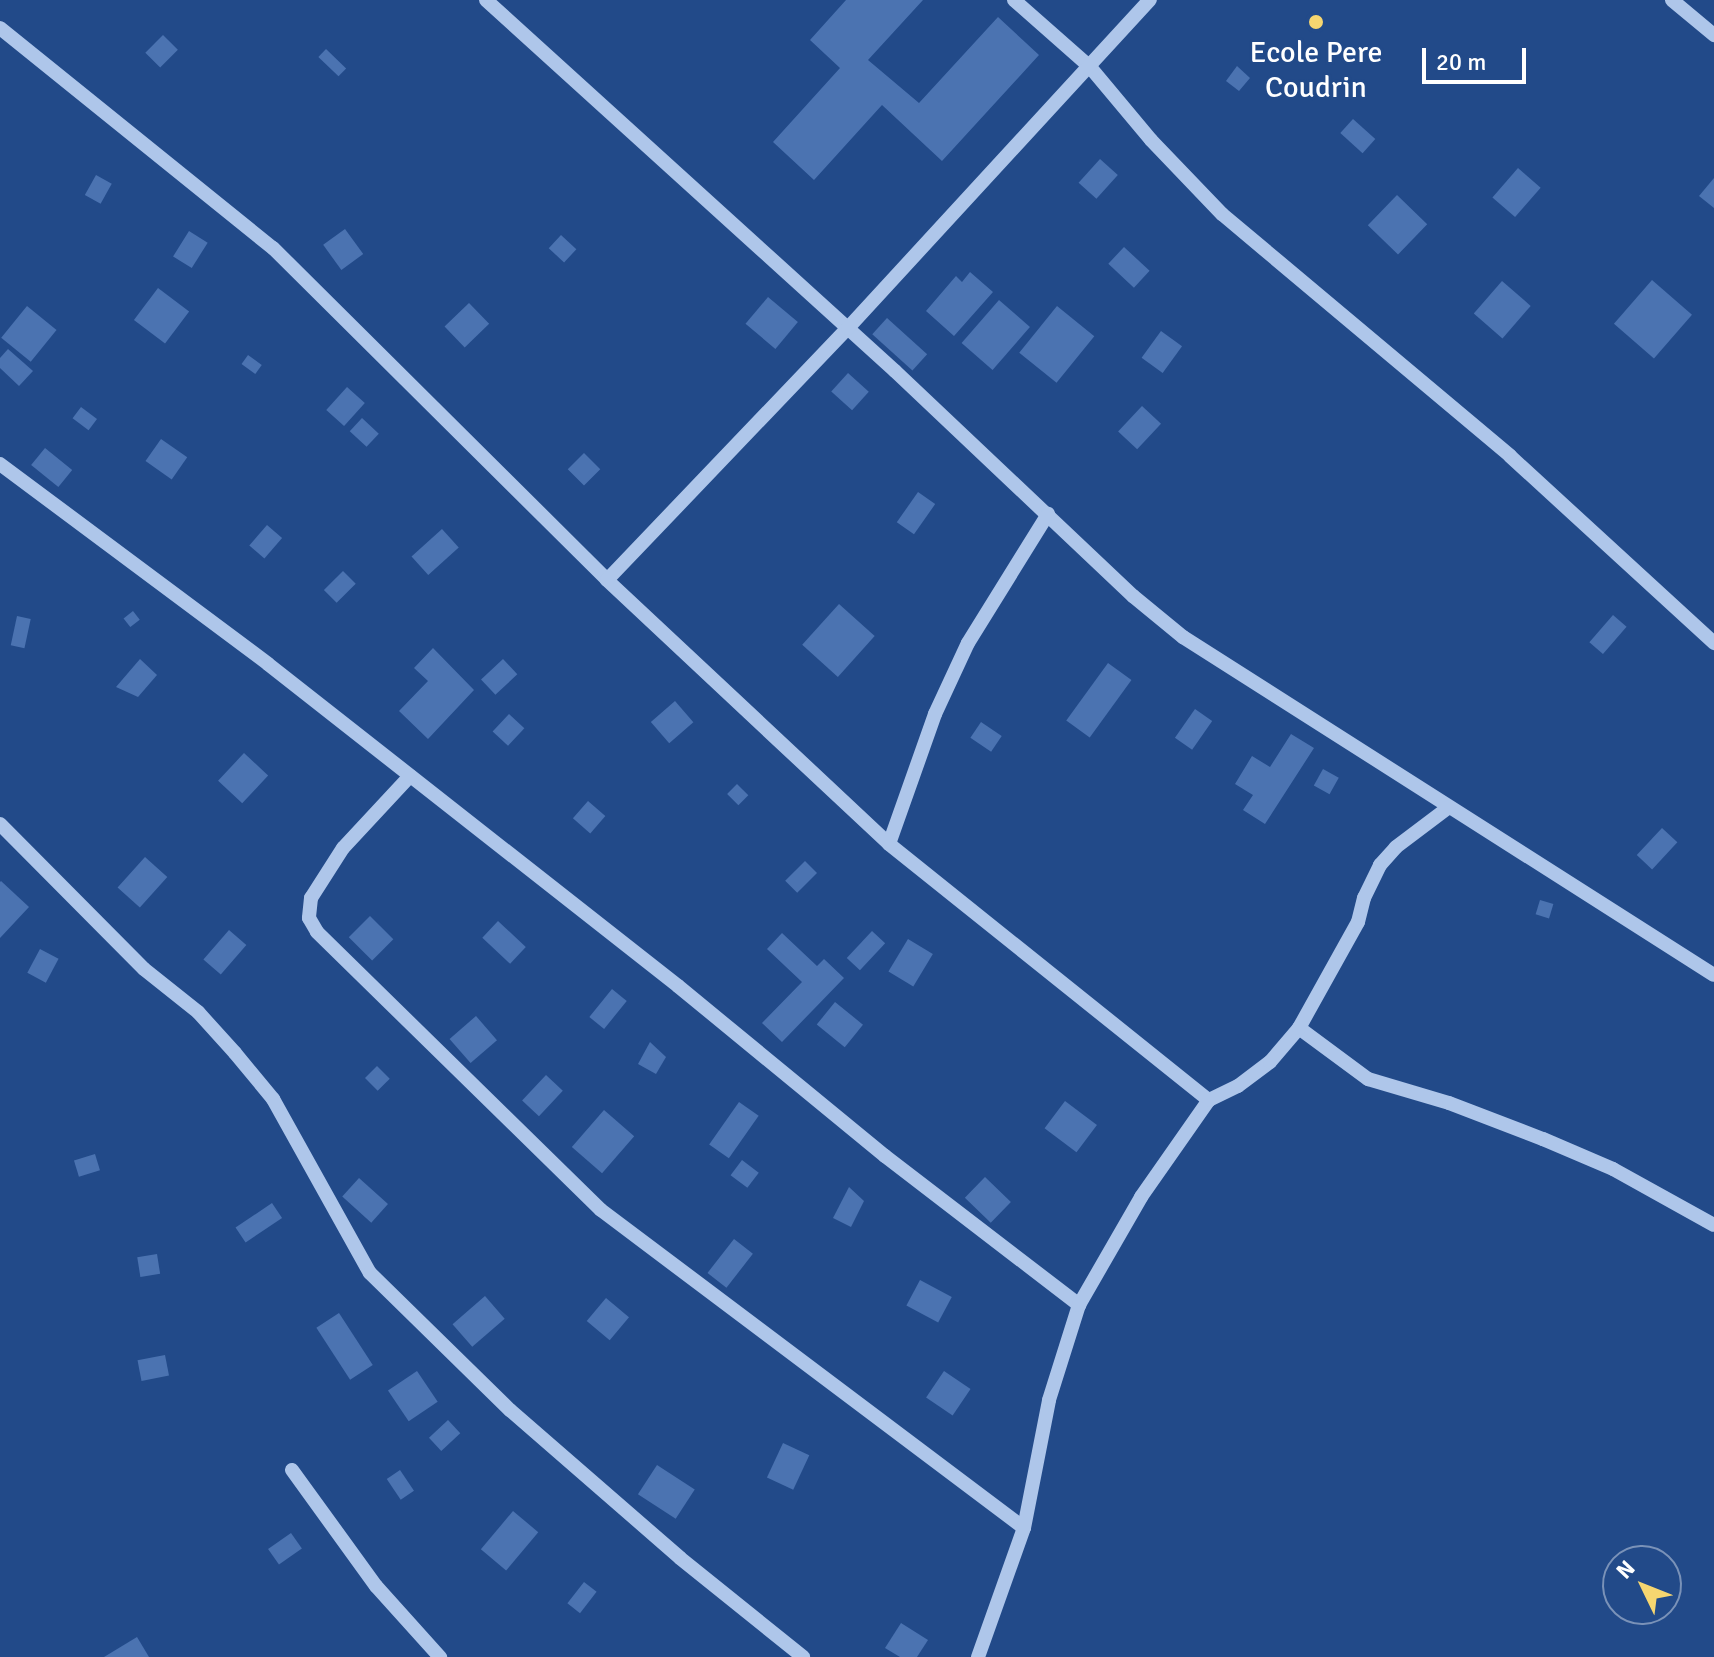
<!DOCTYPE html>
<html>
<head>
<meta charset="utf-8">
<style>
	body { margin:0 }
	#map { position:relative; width:1714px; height:1657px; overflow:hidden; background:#224a89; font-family:Signika,sans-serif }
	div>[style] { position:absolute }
	.building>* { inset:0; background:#4b73b1; transform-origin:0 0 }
	.minor>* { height:14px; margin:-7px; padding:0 7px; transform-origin:7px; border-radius:7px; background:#aec6ea }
	.dots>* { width:22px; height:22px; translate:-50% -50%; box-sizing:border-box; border:4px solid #224a89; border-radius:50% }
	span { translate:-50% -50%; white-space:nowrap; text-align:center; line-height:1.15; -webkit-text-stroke:6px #224a89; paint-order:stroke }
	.poi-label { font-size:30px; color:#fff }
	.north { position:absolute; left:1602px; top:1545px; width:80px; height:80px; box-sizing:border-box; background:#224a89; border:2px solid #7a92b8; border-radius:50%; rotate:313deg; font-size:22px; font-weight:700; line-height:32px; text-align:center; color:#fff }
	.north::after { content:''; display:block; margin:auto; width:28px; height:36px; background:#f6d670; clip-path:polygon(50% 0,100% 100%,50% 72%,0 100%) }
	.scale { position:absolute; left:1422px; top:48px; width:104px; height:36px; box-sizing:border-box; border:4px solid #fff; border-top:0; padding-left:10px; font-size:24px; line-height:28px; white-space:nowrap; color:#fff; -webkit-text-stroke:6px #224a89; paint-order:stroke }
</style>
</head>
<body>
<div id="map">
	<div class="building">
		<i style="clip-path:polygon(846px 0,923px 0,868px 60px,919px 103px,998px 17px,1039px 55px,942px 161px,882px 105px,814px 180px,773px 142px,840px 68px,810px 40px)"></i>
		<i style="left:163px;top:35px;width:21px;height:25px;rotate:45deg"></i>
		<i style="left:326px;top:49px;width:28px;height:11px;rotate:44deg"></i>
		<i style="clip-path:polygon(1237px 66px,1250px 78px,1239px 91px,1226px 81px)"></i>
		<i style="left:1353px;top:119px;width:30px;height:19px;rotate:42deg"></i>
		<i style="left:1100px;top:159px;width:24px;height:32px;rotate:42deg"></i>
		<i style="left:1518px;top:168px;width:30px;height:39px;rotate:41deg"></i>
		<i style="left:96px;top:175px;width:18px;height:23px;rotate:29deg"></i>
		<i style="clip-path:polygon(1714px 178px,1714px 208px,1699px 196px)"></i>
		<i style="left:1397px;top:195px;width:42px;height:42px;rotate:44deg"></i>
		<i style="left:345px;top:229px;width:31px;height:27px;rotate:54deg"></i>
		<i style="left:189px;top:231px;width:22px;height:30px;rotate:32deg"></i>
		<i style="left:561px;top:235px;width:21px;height:18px;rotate:43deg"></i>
		<i style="left:1124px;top:247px;width:35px;height:23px;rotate:43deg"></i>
		<i style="clip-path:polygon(970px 272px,993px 292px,954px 336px,926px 311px,956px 276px,962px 282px)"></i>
		<i style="left:1652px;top:280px;width:53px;height:58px;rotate:41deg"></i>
		<i style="left:1502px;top:281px;width:38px;height:43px;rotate:41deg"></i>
		<i style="left:158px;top:288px;width:39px;height:40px;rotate:37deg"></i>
		<i style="left:768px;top:297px;width:39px;height:35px;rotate:40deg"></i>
		<i style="left:999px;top:300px;width:41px;height:57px;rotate:41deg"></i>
		<i style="left:469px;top:303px;width:29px;height:34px;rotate:46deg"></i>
		<i style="left:27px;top:306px;width:38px;height:41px;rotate:39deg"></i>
		<i style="left:1057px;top:306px;width:48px;height:60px;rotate:39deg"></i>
		<i style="left:887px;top:318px;width:54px;height:22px;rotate:42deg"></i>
		<i style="left:1161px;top:331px;width:26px;height:33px;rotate:36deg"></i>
		<i style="clip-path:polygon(8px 349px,33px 371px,19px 386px,0 368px,0 358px)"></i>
		<i style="left:248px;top:355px;width:17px;height:11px;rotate:36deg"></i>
		<i style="left:848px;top:373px;width:28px;height:25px;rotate:42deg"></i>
		<i style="left:347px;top:387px;width:24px;height:31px;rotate:42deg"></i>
		<i style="left:1142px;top:406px;width:26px;height:35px;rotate:43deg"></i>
		<i style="left:81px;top:407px;width:20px;height:14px;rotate:37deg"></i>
		<i style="left:362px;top:418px;width:23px;height:18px;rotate:43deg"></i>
		<i style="left:161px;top:439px;width:32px;height:27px;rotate:35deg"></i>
		<i style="left:45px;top:448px;width:35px;height:22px;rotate:39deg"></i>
		<i style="left:584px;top:453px;width:23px;height:23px;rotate:45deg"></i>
		<i style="left:918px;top:492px;width:21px;height:37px;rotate:35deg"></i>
		<i style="left:267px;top:525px;width:20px;height:27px;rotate:41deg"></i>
		<i style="left:442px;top:529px;width:25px;height:41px;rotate:48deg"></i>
		<i style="left:343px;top:571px;width:18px;height:27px;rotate:45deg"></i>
		<i style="left:839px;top:604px;width:48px;height:55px;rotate:42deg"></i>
		<i style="left:133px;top:611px;width:11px;height:12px;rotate:52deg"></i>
		<i style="left:1613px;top:615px;width:18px;height:36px;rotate:41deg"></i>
		<i style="left:17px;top:616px;width:14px;height:30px;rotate:12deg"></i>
		<i style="clip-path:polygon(433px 648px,474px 690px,428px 739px,399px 711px,428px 681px,414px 668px)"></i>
		<i style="clip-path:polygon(140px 659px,157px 675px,138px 697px,116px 687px)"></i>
		<i style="left:503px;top:659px;width:21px;height:30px;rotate:47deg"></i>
		<i style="left:1108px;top:663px;width:29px;height:71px;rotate:36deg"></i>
		<i style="left:675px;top:701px;width:28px;height:32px;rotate:49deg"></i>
		<i style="left:1195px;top:709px;width:21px;height:35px;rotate:35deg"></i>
		<i style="left:509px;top:714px;width:21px;height:24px;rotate:43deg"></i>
		<i style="left:981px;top:722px;width:25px;height:19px;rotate:34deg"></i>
		<i style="clip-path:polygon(1291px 734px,1314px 748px,1265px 824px,1243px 810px,1253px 795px,1235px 784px,1252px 756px,1270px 767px)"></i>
		<i style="left:244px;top:753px;width:33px;height:38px;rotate:43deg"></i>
		<i style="left:1323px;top:769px;width:18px;height:19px;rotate:29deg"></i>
		<i style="left:737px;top:784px;width:16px;height:14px;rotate:45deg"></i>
		<i style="left:588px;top:801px;width:23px;height:23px;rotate:41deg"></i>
		<i style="left:1662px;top:828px;width:21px;height:37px;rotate:43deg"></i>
		<i style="left:145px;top:857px;width:30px;height:41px;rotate:42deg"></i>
		<i style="left:805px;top:861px;width:17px;height:28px;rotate:45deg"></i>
		<i style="clip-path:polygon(1px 881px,29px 907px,0 938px,0 882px)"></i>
		<i style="left:1540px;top:900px;width:14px;height:15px;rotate:17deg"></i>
		<i style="left:370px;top:916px;width:33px;height:30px;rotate:45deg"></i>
		<i style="left:498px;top:921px;width:38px;height:23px;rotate:43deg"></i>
		<i style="left:229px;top:930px;width:23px;height:39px;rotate:41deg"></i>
		<i style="left:872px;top:931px;width:18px;height:37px;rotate:43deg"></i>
		<i style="clip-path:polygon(782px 933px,817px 966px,824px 959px,844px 978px,782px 1042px,762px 1023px,802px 982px,767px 949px)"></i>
		<i style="left:908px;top:939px;width:29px;height:38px;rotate:31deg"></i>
		<i style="left:40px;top:949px;width:21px;height:27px;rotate:28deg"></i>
		<i style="left:612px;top:989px;width:19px;height:36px;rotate:39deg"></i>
		<i style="left:835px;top:1002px;width:36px;height:29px;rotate:39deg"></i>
		<i style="left:476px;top:1016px;width:32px;height:35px;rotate:49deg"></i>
		<i style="clip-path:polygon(650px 1042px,666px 1057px,656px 1074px,638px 1064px)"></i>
		<i style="left:377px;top:1066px;width:18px;height:17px;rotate:45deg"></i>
		<i style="left:546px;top:1075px;width:23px;height:35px;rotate:43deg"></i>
		<i style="left:1065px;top:1101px;width:40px;height:34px;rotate:37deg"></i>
		<i style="left:739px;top:1102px;width:24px;height:52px;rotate:35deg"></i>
		<i style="left:604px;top:1110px;width:40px;height:49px;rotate:41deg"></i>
		<i style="left:95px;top:1154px;width:17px;height:22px;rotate:73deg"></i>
		<i style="left:742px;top:1160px;width:21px;height:19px;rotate:37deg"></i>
		<i style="left:985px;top:1177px;width:36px;height:29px;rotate:44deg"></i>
		<i style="left:359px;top:1178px;width:39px;height:25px;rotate:42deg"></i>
		<i style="clip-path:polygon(849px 1187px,864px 1201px,851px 1227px,833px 1218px)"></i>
		<i style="left:272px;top:1203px;width:18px;height:44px;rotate:56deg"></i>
		<i style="left:734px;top:1239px;width:24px;height:43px;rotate:38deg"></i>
		<i style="left:157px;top:1254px;width:20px;height:20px;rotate:81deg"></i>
		<i style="left:920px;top:1280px;width:36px;height:29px;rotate:28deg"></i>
		<i style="left:485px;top:1296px;width:30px;height:43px;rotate:49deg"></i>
		<i style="left:606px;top:1298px;width:30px;height:30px;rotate:40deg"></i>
		<i style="left:339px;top:1313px;width:62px;height:27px;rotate:57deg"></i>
		<i style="left:165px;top:1355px;width:21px;height:28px;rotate:79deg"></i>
		<i style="left:417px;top:1371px;width:37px;height:35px;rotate:56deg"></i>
		<i style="left:944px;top:1371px;width:32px;height:32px;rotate:34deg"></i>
		<i style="left:448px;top:1420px;width:18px;height:26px;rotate:47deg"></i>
		<i style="left:783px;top:1443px;width:29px;height:38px;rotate:25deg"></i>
		<i style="left:657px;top:1465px;width:45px;height:35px;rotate:33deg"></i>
		<i style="left:400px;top:1470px;width:25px;height:16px;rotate:56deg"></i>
		<i style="left:513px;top:1511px;width:33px;height:50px;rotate:40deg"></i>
		<i style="left:291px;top:1533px;width:19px;height:28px;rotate:55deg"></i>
		<i style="left:584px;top:1582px;width:16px;height:27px;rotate:38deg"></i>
		<i style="clip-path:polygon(901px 1623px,928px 1640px,917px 1657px,900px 1657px,885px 1648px)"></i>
		<i style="clip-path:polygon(137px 1637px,149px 1657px,104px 1657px)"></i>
	</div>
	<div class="minor">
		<i style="left:486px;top:0;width:552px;rotate:42.21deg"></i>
		<i style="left:895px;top:371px;width:328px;rotate:43.4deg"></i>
		<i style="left:1133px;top:596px;width:65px;rotate:39.4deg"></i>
		<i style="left:1183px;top:637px;width:629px;rotate:32.48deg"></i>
		<i style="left:1014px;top:0;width:101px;rotate:41.4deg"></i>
		<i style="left:1090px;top:67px;width:95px;rotate:50.1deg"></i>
		<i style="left:1151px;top:140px;width:103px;rotate:46.2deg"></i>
		<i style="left:1222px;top:214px;width:376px;rotate:40deg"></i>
		<i style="left:1510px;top:456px;width:277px;rotate:42.5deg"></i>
		<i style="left:1672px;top:0;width:55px;rotate:39.8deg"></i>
		<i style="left:0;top:28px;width:351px;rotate:38.9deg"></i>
		<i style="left:273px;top:248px;width:471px;rotate:44.8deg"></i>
		<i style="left:607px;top:580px;width:386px;rotate:43.1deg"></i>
		<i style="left:889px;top:844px;width:410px;rotate:38.7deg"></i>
		<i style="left:0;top:464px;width:334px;rotate:36.7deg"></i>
		<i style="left:268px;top:664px;width:521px;rotate:38.14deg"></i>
		<i style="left:678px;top:986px;width:268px;rotate:39.4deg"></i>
		<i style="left:885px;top:1156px;width:245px;rotate:37.5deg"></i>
		<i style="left:607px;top:580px;width:349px;rotate:-46.3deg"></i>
		<i style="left:848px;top:328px;width:446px;rotate:-47.4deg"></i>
		<i style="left:410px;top:776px;width:98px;rotate:132.9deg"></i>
		<i style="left:343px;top:848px;width:59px;rotate:122.6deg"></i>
		<i style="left:311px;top:898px;width:20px;rotate:96deg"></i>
		<i style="left:309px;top:918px;width:16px;rotate:60deg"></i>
		<i style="left:317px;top:932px;width:397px;rotate:44.4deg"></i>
		<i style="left:601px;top:1210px;width:529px;rotate:36.93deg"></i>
		<i style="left:0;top:824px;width:204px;rotate:45.2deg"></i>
		<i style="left:144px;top:969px;width:69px;rotate:38.5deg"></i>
		<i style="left:198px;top:1012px;width:55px;rotate:47.9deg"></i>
		<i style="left:235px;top:1053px;width:60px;rotate:50.4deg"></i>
		<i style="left:273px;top:1099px;width:199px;rotate:60.9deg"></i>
		<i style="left:370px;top:1273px;width:196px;rotate:44.4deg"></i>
		<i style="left:510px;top:1410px;width:225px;rotate:41deg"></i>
		<i style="left:680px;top:1558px;width:158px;rotate:38.8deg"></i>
		<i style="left:889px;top:844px;width:138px;rotate:-70.5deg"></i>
		<i style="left:935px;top:714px;width:78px;rotate:-65.1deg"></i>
		<i style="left:968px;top:643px;width:152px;rotate:-58.2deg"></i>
		<i style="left:1299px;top:1028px;width:86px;rotate:36.5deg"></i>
		<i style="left:1368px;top:1079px;width:84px;rotate:16.5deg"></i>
		<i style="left:1449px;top:1103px;width:101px;rotate:21deg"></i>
		<i style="left:1543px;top:1139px;width:76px;rotate:23.2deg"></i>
		<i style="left:1613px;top:1169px;width:115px;rotate:29deg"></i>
		<i style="left:292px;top:1470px;width:143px;rotate:54.1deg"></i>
		<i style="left:376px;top:1586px;width:96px;rotate:48deg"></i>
		<i style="left:978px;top:1657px;width:137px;rotate:-70.4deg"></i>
		<i style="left:1024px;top:1528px;width:130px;rotate:-78.9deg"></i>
		<i style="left:1049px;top:1400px;width:100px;rotate:-72.5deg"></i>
		<i style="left:1079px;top:1305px;width:125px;rotate:-60.1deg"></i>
		<i style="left:1141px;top:1197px;width:118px;rotate:-55deg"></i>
		<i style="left:1209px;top:1100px;width:32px;rotate:-26deg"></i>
		<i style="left:1238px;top:1086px;width:40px;rotate:-37deg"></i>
		<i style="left:1270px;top:1062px;width:45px;rotate:-49.5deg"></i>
		<i style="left:1299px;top:1028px;width:121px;rotate:-60.9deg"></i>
		<i style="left:1358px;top:922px;width:25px;rotate:-76deg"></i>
		<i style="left:1364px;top:898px;width:37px;rotate:-64deg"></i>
		<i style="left:1380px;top:865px;width:24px;rotate:-48deg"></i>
		<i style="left:1396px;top:847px;width:66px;rotate:-37deg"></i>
	</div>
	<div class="dots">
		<i style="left:1316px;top:22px;background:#f6d670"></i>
	</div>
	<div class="poi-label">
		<span style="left:1316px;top:70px">Ecole Pere<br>Coudrin</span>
	</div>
	<div class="north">N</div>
	<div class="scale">20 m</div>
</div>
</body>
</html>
